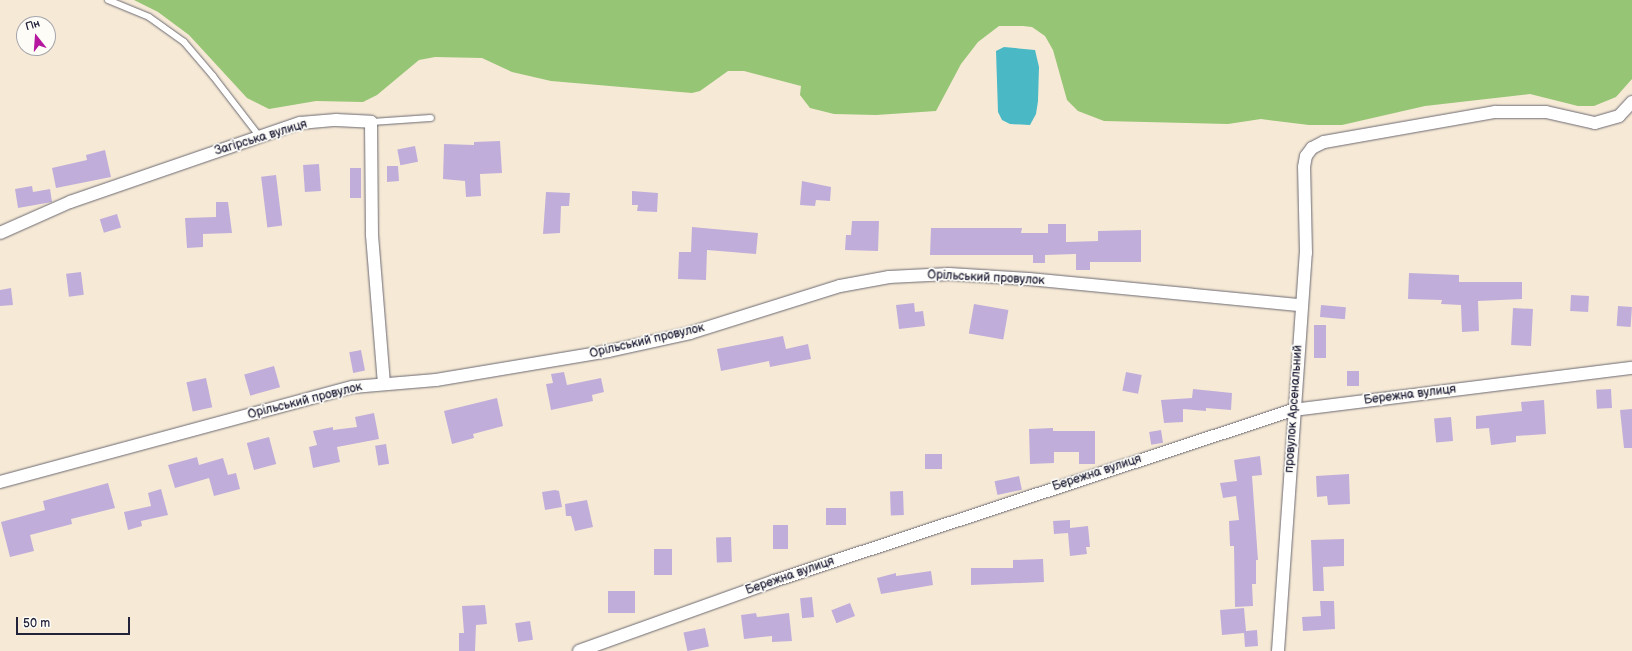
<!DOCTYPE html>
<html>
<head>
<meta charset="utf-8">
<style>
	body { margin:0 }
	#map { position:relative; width:1632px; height:651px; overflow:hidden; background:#f6ead6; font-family:"Balsamiq Sans",sans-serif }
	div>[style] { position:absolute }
	.green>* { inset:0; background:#96c575 }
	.water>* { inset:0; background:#4bb9c5 }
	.building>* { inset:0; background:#c1adda; transform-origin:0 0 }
	.roads { filter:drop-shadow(0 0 1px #6c6871) drop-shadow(0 0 1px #6c6871) }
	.lane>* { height:6px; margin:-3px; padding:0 3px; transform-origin:3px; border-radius:3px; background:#fff }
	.street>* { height:12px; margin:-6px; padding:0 6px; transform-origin:6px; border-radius:6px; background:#fff }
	span { translate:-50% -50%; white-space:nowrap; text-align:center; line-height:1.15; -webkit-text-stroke:3.5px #fdfcf7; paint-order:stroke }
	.street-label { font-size:12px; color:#22223b }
	.north { position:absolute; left:16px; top:16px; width:40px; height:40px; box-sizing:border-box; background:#fdfcf7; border:1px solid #a5a5ac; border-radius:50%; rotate:343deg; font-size:11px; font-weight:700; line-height:16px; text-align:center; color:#22223b }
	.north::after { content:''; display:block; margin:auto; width:14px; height:18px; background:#b5179e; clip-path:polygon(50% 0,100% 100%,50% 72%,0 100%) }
	.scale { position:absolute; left:16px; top:617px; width:114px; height:18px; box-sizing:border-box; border:2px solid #22223b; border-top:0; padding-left:5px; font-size:12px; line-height:14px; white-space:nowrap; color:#22223b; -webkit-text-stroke:3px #fdfcf7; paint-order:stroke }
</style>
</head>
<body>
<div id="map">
	<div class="green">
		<i style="clip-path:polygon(134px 0,1632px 0,1632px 79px,1616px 97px,1594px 106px,1578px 106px,1530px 94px,1425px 106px,1342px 125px,1309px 125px,1261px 119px,1228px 124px,1104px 121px,1078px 111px,1067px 100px,1053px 50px,1045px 36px,1032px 27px,1023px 26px,999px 26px,978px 42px,961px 64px,936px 111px,876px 115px,834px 114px,810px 108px,800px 95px,801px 86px,744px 71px,728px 71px,700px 91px,692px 93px,551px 81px,512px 72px,482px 58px,435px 57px,419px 60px,377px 95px,363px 102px,316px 101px,269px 109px,247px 98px,189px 35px,158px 12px)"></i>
	</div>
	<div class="water">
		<i style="clip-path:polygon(1004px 47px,1035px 50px,1039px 67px,1038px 101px,1036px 114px,1030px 125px,1010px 124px,1002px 120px,998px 112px,996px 51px)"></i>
	</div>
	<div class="building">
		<i style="clip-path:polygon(500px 141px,502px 173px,480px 174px,481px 196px,466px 197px,465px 181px,443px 179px,444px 144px,474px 145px,474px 142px)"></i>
		<i style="left:415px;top:146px;width:16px;height:18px;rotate:79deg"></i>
		<i style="clip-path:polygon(105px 150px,111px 177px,56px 188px,52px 168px,87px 160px,86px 155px)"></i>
		<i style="left:319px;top:164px;width:27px;height:16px;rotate:86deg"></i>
		<i style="clip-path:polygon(387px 166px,398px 166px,399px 181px,387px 182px)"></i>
		<i style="left:350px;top:168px;width:11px;height:30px"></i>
		<i style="left:276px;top:175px;width:51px;height:15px;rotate:83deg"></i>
		<i style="clip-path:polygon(802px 181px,831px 187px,830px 201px,816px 200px,815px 206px,800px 205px)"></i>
		<i style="clip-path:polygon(32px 186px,33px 192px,50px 189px,52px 202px,18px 208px,15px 189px)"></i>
		<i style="clip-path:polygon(632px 191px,658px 193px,657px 212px,637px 211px,638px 205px,632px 205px)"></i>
		<i style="clip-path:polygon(546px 192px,570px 193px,569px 206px,561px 206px,560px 233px,543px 234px)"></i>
		<i style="clip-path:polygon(216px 202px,228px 202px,232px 233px,203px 234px,203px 247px,187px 248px,185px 218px,216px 217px)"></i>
		<i style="left:117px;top:214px;width:14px;height:18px;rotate:73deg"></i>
		<i style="clip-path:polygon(852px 221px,879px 221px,878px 251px,845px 250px,846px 235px,851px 235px)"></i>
		<i style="clip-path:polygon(1048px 224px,1066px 224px,1066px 242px,1098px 241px,1098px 231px,1141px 230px,1141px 262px,1090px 262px,1090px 270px,1076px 270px,1076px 254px,1045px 255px,1045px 263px,1033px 263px,1033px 255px,930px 255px,931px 228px,1022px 228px,1021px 233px,1048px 233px)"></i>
		<i style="clip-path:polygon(692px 227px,758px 233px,756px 254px,707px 250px,706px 280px,678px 279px,679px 252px,691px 252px)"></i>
		<i style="left:81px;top:272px;width:23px;height:15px;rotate:83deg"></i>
		<i style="clip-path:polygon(1409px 273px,1459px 275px,1459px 282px,1522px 282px,1522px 299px,1478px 301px,1479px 331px,1462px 332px,1461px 305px,1441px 304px,1442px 300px,1408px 299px)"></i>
		<i style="clip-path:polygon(11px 288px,13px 305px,0 306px,0 290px)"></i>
		<i style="left:1571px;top:295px;width:18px;height:16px;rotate:3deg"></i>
		<i style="clip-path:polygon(914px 303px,915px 312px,923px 311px,925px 326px,899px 329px,896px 305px)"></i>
		<i style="left:974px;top:304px;width:35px;height:30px;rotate:10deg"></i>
		<i style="left:1321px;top:305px;width:25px;height:12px;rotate:5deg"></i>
		<i style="left:1618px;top:306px;width:14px;height:20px;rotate:4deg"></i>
		<i style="left:1513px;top:308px;width:20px;height:37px;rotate:3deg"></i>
		<i style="left:1314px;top:325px;width:12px;height:33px"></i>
		<i style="clip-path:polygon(783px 336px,786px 349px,808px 344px,811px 359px,770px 367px,769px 361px,721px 371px,717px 349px)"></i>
		<i style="left:361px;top:350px;width:21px;height:12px;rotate:79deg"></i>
		<i style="left:274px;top:366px;width:22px;height:31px;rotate:74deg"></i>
		<i style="left:1347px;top:371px;width:12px;height:15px"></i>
		<i style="clip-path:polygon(564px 372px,567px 385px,601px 378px,604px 392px,592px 395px,593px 401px,551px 410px,546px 384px,553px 383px,551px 374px)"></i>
		<i style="left:1126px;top:372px;width:16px;height:19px;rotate:11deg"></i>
		<i style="left:206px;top:378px;width:30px;height:20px;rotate:78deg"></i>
		<i style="clip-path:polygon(1193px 389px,1232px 393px,1231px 410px,1206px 408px,1206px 411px,1183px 409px,1183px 422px,1164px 423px,1161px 400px,1192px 398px)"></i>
		<i style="left:1611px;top:389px;width:19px;height:15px;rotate:87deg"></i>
		<i style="clip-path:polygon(497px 398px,503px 426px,473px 434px,474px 438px,452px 444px,444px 411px)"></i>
		<i style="clip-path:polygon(1544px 400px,1546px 434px,1516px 436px,1516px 442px,1491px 445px,1489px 428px,1476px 429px,1476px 416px,1522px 411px,1521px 402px)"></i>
		<i style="clip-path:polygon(1632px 409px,1632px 448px,1624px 448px,1620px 410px)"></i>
		<i style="clip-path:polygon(374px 413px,379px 439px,337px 447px,340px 462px,313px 468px,309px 447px,317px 445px,313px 431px,333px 427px,333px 430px,357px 427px,355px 417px)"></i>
		<i style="left:1451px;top:417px;width:24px;height:17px;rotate:85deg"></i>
		<i style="clip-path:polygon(1053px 428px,1053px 431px,1095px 431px,1095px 464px,1079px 464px,1079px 452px,1054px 452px,1054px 463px,1030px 464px,1029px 429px)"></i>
		<i style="left:1161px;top:430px;width:13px;height:12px;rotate:81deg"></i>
		<i style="left:269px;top:437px;width:28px;height:23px;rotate:75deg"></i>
		<i style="left:386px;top:444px;width:20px;height:11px;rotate:81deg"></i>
		<i style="left:942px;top:454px;width:15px;height:17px;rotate:90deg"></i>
		<i style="clip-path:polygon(1260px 456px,1262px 475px,1252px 476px,1258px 560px,1256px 560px,1256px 584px,1252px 584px,1253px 606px,1235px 607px,1234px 546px,1230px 546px,1229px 521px,1239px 520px,1236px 496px,1223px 498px,1220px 483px,1237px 481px,1234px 460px)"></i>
		<i style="clip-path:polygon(197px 457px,199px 465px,223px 458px,228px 475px,236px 473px,240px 489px,214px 496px,209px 478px,175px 488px,168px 465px)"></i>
		<i style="clip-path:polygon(1349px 474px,1350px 504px,1328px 505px,1327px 496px,1317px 497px,1316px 476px)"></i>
		<i style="left:1019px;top:476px;width:14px;height:25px;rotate:78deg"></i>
		<i style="clip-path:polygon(108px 483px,115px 508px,71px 519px,72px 524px,30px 535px,34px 551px,10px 557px,1px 522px,45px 510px,43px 501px)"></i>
		<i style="clip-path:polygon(161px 489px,168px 515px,141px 521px,142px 526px,128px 530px,124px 512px,151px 506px,148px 493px)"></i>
		<i style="clip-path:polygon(555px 490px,559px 491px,562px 507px,545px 510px,542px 492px)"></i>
		<i style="left:903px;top:491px;width:24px;height:13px;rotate:88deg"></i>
		<i style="clip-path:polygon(587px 500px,593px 527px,575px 531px,571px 516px,566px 516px,565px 504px)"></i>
		<i style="left:846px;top:508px;width:17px;height:20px;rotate:90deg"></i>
		<i style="clip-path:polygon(1070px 520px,1070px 528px,1088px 526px,1090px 547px,1086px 547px,1087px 554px,1070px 556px,1068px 533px,1054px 534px,1053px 521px)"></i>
		<i style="left:773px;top:525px;width:15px;height:24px"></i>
		<i style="left:731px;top:537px;width:25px;height:15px;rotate:88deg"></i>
		<i style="clip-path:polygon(1344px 539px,1344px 566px,1323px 567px,1324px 591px,1313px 591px,1311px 540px)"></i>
		<i style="left:654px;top:549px;width:18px;height:26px"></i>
		<i style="clip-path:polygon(1043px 559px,1044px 582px,971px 585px,971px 568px,1013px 568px,1013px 560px)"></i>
		<i style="clip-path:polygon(931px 571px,933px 585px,881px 594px,877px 578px,896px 573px,896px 576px)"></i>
		<i style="left:608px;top:591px;width:27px;height:22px"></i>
		<i style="left:812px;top:597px;width:20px;height:12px;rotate:84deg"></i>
		<i style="clip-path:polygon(1320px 601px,1334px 601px,1335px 629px,1303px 631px,1302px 617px,1321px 616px)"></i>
		<i style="left:850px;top:603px;width:14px;height:20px;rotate:69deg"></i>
		<i style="clip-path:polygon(485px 605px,487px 624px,476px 625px,475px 651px,459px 651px,459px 633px,464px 633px,462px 606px)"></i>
		<i style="clip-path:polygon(1244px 608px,1246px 631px,1257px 630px,1258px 646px,1245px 647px,1244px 633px,1222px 635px,1220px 610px)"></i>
		<i style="clip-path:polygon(756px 613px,757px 617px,789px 613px,792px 641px,772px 642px,772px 636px,744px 639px,741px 615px)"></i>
		<i style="left:530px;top:621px;width:19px;height:15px;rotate:81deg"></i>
		<i style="left:705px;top:628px;width:19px;height:22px;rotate:78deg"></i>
	</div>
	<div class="roads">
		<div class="lane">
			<i style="left:108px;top:0;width:44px;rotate:22.5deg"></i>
			<i style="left:149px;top:17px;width:43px;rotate:35.5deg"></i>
			<i style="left:184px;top:42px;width:45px;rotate:49.5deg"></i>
			<i style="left:213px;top:76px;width:77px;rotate:52.4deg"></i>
			<i style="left:371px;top:122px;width:60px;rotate:-3.8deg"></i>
		</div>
		<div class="street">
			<i style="left:0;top:233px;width:77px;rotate:-23.9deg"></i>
			<i style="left:70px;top:202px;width:243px;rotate:-19deg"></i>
			<i style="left:300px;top:123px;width:36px;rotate:-5deg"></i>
			<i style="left:336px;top:120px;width:35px;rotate:3deg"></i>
			<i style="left:371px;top:122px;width:113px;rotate:89.5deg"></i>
			<i style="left:372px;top:235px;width:148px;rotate:85.4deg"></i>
			<i style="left:0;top:482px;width:366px;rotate:-15.1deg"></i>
			<i style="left:353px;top:387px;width:83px;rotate:-4.8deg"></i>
			<i style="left:436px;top:380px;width:175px;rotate:-9.5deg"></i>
			<i style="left:609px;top:351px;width:83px;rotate:-12.5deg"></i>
			<i style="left:690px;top:333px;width:157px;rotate:-17.4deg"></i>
			<i style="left:840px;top:286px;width:50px;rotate:-10.4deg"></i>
			<i style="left:889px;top:277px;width:60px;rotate:-2.9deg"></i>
			<i style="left:949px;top:274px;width:80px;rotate:3.6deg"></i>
			<i style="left:1029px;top:279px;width:273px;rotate:5.5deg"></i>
			<i style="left:579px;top:651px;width:207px;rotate:-19.7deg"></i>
			<i style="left:774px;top:581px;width:546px;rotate:-18.24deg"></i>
			<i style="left:1293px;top:410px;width:342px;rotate:-7.1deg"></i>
			<i style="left:1278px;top:651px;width:399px;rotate:-86deg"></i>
			<i style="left:1306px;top:253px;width:86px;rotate:-91.3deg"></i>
			<i style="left:1304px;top:167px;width:11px;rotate:-80deg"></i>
			<i style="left:1306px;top:156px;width:10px;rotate:-53deg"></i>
			<i style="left:1312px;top:148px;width:13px;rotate:-27deg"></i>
			<i style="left:1324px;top:142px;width:174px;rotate:-10deg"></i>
			<i style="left:1495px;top:112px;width:51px"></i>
			<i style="left:1546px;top:112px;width:50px;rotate:12.7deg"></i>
			<i style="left:1595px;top:123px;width:25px;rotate:-16deg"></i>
			<i style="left:1619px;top:116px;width:19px;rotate:-47deg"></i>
		</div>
	</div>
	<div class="street-label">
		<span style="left:261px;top:138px;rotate:-17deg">Загірська вулиця</span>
		<span style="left:986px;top:278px;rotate:3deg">Орільський провулок</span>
		<span style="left:647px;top:341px;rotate:-13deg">Орільський провулок</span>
		<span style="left:1410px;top:395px;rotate:-7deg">Бережна вулиця</span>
		<span style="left:305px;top:401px;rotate:-14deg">Орільський провулок</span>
		<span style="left:1294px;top:409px;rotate:-86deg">провулок Арсенальний</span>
		<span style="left:1097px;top:473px;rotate:-18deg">Бережна вулиця</span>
		<span style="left:790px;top:576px;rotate:-19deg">Бережна вулиця</span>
	</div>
	<div class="north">Пн</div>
	<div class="scale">50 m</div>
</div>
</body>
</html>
